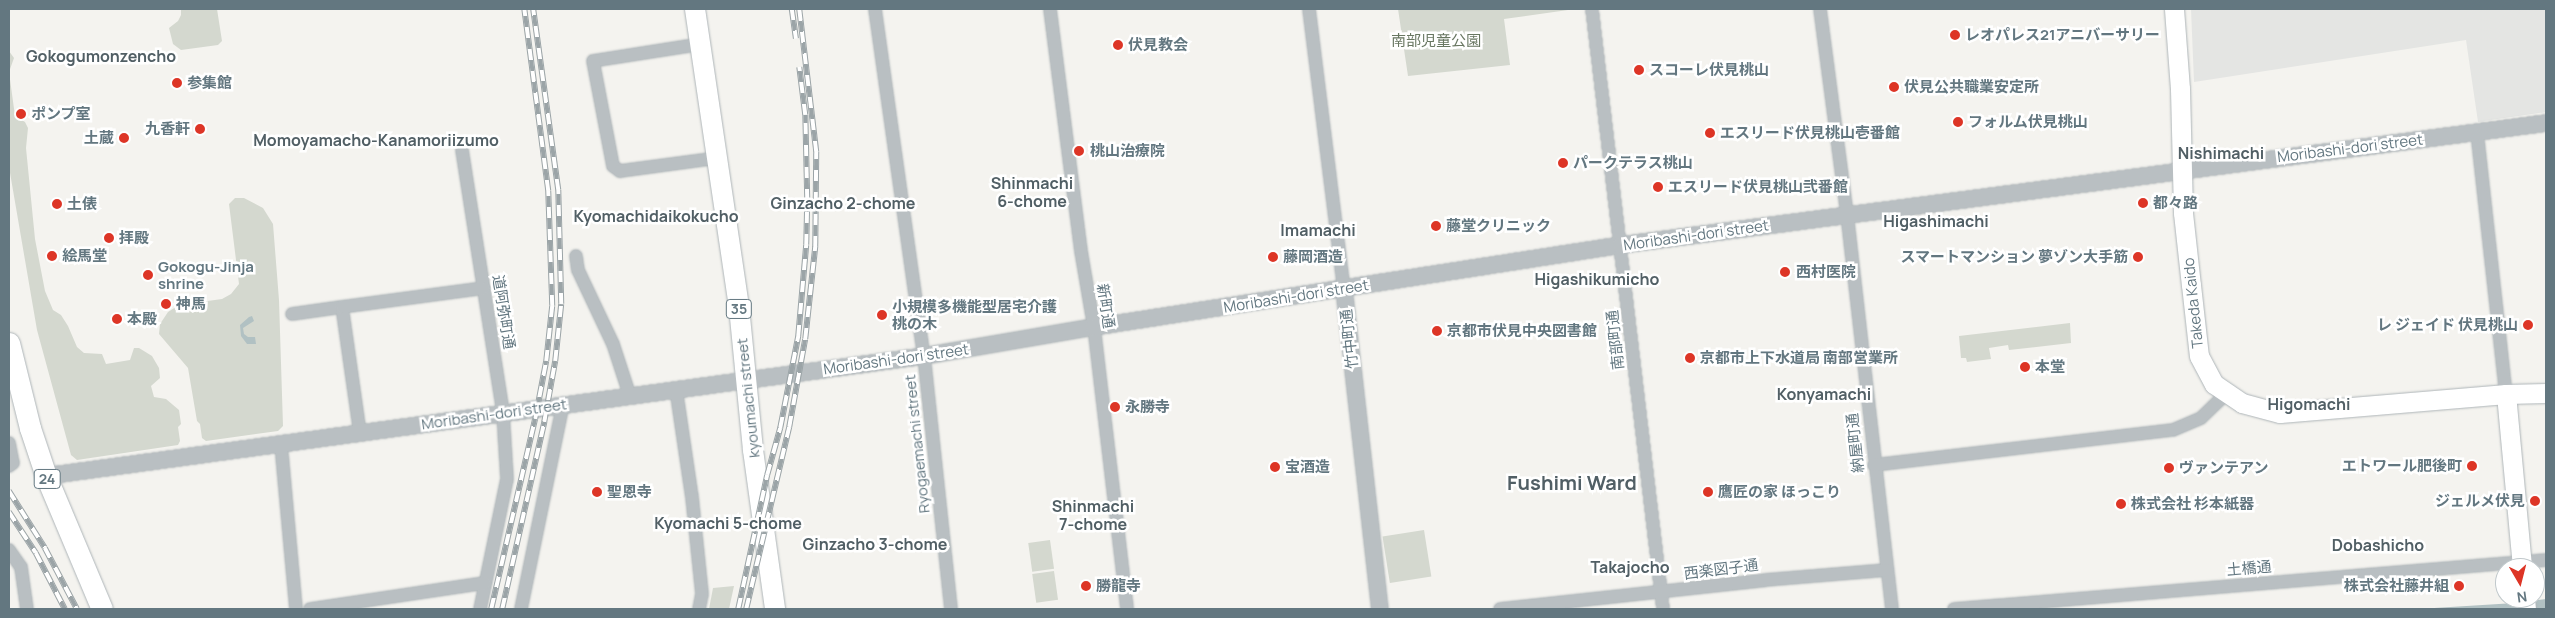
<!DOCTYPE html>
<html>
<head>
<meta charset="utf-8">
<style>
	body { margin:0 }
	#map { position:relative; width:2555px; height:618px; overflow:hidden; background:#f4f3ef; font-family:Manrope,"Noto Sans JP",sans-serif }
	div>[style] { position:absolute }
	.built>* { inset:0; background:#e4e5e3 }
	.green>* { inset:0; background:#d4d8cf; transform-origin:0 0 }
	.water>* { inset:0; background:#b1c1c3 }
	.roads { filter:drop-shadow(0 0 1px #aeb5b8) drop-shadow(0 0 1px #aeb5b8) }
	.minor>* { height:12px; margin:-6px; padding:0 6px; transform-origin:6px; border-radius:6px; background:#b9bfc2 }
	.tertiary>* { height:16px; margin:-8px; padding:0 8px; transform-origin:8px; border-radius:8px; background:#b9bfc2 }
	.secondary>* { height:19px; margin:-9.5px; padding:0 9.5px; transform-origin:9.5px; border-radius:9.5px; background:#fff }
	.primary>* { height:20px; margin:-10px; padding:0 10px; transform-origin:10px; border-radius:10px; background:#fff }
	.trunk>* { height:21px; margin:-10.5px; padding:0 10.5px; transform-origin:10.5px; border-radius:10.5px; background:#fff }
	.rail>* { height:5.5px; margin-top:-2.75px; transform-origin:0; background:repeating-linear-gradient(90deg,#fff 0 11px,#9ba4a7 0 22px); box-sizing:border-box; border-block:1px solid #9ba4a7 }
	.dots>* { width:14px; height:14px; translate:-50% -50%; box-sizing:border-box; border:2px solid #fff; border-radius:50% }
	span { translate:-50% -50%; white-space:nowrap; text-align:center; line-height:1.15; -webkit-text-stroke:5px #fff; paint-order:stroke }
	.shield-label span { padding:1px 4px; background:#fff; border:1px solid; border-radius:4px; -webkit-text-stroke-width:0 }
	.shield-label { font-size:14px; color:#637780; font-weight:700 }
	.poi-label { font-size:15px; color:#637780; font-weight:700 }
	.left { translate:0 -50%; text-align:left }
	.right { translate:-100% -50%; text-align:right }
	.park-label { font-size:15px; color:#697762 }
	.street-label { font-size:15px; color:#637780 }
	.neighbourhood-label { font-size:16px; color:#515f65; font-weight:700 }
	.district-label { font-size:20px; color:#515f65; font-weight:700 }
	.frame { position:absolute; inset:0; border:10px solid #637780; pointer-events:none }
	.north { position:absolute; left:2495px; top:558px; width:50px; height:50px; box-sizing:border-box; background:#fff; border:1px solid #c1c9cc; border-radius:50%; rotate:172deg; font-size:14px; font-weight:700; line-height:20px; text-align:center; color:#637780 }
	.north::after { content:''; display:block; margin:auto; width:18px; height:22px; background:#dd3526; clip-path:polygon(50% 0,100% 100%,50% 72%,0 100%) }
</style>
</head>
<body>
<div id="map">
	<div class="built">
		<i style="clip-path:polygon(2191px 9px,2546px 9px,2546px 112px,2478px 122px,2466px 40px,2194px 82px)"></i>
	</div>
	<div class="green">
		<i style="clip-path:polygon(181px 9px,217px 9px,222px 41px,218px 45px,181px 50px,173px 44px,169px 28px,178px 21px,181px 15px)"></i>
		<i style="clip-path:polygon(1398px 9px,1575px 9px,1504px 19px,1510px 65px,1408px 76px)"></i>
		<i style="clip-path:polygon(9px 51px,14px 58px,9px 72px,15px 116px,25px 122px,28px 128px,26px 148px,35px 239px,45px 291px,53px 310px,61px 315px,68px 326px,77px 347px,84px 353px,102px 354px,106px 364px,130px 360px,134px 348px,139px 348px,152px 356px,159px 368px,160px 378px,151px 386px,154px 397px,166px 399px,179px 410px,181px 424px,178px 427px,180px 441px,178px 445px,77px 460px,71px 455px,37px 330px,9px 167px)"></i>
		<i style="clip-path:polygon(235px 198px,244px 198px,263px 208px,273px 224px,279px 300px,283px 426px,278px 431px,206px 441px,202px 438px,200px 424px,197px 421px,188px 368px,159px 334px,160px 324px,168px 312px,179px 305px,222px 299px,231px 294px,239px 284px,229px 204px)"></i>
		<i style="clip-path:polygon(2070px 323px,2071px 343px,2009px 350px,2008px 345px,1989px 348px,1991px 359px,1967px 362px,1966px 358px,1961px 358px,1959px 336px)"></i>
		<i style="left:1424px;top:530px;width:47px;height:42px;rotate:81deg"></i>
		<i style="left:1050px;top:540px;width:29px;height:22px;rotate:82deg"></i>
		<i style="left:1054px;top:571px;width:29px;height:22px;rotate:82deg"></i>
		<i style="clip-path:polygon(734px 586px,729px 609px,709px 609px,713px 588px)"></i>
	</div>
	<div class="water">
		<i style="clip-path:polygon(249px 317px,252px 316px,254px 321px,243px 328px,244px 334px,248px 337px,255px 337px,256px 344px,247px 344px,241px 336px,240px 325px)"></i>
		<i style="clip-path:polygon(2546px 599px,2546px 609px,2418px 609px,2515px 603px)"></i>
	</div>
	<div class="roads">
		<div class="minor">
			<i style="left:875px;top:9px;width:350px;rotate:82deg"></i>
			<i style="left:924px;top:356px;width:254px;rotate:83.9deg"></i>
			<i style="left:1050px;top:9px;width:244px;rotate:82.7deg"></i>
			<i style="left:1081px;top:251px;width:77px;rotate:80.3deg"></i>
			<i style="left:1094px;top:327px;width:284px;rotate:83.3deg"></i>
			<i style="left:1309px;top:9px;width:282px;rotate:82.9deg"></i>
			<i style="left:1592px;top:9px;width:604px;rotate:83.25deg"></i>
			<i style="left:1820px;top:9px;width:207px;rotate:82.5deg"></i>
			<i style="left:1847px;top:214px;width:398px;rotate:83.5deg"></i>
			<i style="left:701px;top:44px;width:109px;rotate:171.1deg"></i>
			<i style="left:593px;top:61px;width:107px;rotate:79.2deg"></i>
			<i style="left:613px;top:166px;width:9px;rotate:36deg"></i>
			<i style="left:620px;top:171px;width:99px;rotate:-7.6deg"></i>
			<i style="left:2477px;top:132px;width:264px;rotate:83.7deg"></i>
			<i style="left:462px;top:150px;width:266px;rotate:81.1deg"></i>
			<i style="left:503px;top:413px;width:66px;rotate:86.5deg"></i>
			<i style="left:507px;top:479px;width:133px;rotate:101.7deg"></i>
			<i style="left:576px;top:256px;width:14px;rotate:82deg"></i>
			<i style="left:578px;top:270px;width:82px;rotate:64.7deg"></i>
			<i style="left:613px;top:344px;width:55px;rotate:71.9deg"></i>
			<i style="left:292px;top:314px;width:50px;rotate:-8deg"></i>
			<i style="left:676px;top:389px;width:109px;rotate:81.6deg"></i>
			<i style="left:692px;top:497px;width:98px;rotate:84.1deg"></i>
			<i style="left:702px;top:594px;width:15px;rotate:101deg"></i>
			<i style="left:360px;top:433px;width:127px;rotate:-98.1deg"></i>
			<i style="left:342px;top:307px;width:143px;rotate:-7.6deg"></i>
			<i style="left:9px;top:443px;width:20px;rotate:79deg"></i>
			<i style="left:13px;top:463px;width:5px;rotate:143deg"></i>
			<i style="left:281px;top:444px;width:166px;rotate:84.8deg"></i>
			<i style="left:1874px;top:465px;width:301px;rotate:-6.7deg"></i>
			<i style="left:2173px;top:430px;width:30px;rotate:-23deg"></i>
			<i style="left:2201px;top:418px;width:35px;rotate:-44deg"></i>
			<i style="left:9px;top:550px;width:21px;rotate:55deg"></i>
			<i style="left:21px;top:567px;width:42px;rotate:81.9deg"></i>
			<i style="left:310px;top:609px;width:177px;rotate:-8.5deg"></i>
			<i style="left:521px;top:609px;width:208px;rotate:-78.4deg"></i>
			<i style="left:1500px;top:609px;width:267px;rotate:-6.2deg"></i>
			<i style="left:1765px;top:580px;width:122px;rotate:-4.7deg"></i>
			<i style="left:1954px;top:609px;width:594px;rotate:-4.73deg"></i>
		</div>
		<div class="tertiary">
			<i style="left:1344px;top:289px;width:322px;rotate:83.6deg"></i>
			<i style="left:46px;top:476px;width:886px;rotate:-7.78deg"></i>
			<i style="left:924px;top:356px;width:172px;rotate:-9.7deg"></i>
			<i style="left:1094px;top:327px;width:533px;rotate:-8.84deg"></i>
			<i style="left:1621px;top:245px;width:933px;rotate:-7.51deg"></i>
		</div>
		<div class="secondary">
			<i style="left:2174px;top:9px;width:80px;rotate:85.7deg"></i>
			<i style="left:2180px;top:89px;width:124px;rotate:88.6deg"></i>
			<i style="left:2183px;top:213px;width:72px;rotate:83.7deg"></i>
			<i style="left:2191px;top:285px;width:71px;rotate:83.6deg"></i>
			<i style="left:2199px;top:356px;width:32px;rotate:62deg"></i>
			<i style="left:2214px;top:384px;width:34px;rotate:34deg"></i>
			<i style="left:2242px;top:403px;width:39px;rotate:15deg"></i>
			<i style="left:2280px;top:413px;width:227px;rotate:-4.8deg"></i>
			<i style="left:2506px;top:394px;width:40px;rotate:-1.4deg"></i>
			<i style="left:2506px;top:394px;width:175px;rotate:84.7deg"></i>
			<i style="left:2525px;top:598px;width:11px;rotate:85deg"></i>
		</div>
		<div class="primary">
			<i style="left:695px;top:9px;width:301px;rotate:81.6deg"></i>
			<i style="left:739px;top:307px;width:144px;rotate:84.4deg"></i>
			<i style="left:753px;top:450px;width:161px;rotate:82.1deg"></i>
		</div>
		<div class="trunk">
			<i style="left:9px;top:343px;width:88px;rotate:76.1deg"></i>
			<i style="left:30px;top:428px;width:51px;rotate:71.6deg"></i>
			<i style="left:46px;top:476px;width:144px;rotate:67.2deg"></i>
		</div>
	</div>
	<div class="rail">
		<i style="left:792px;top:9px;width:30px;rotate:82deg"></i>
		<i style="left:9px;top:491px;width:67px;rotate:57.7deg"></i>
		<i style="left:45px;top:548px;width:69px;rotate:62.3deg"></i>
		<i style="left:9px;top:512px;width:49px;rotate:56.6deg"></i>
		<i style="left:36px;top:553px;width:63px;rotate:62.6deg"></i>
		<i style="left:491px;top:609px;width:195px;rotate:-77deg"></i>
		<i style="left:535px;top:419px;width:59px;rotate:-79.3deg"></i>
		<i style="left:546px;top:361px;width:55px;rotate:-83.8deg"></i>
		<i style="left:552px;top:306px;width:115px;rotate:-92deg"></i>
		<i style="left:548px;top:191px;width:184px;rotate:-97.5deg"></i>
		<i style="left:502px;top:609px;width:192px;rotate:-77.3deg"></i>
		<i style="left:544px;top:422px;width:62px;rotate:-79.8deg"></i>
		<i style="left:555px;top:361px;width:57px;rotate:-84deg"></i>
		<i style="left:561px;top:304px;width:114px;rotate:-91.5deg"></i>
		<i style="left:558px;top:190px;width:183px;rotate:-97.9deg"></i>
		<i style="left:738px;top:609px;width:137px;rotate:-77.8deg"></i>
		<i style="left:767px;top:475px;width:49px;rotate:-74.5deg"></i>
		<i style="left:780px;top:428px;width:94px;rotate:-78.9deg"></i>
		<i style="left:798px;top:336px;width:91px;rotate:-85deg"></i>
		<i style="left:806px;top:245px;width:45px;rotate:-88.7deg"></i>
		<i style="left:807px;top:200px;width:85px;rotate:-91.3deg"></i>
		<i style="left:805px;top:115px;width:48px;rotate:-97.1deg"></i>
		<i style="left:746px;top:609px;width:187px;rotate:-76.7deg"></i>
		<i style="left:789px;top:427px;width:89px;rotate:-79.7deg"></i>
		<i style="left:805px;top:339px;width:93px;rotate:-83.8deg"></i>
		<i style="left:815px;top:247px;width:95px;rotate:-89.4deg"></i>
		<i style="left:816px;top:152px;width:144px;rotate:-96.8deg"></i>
	</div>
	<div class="dots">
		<i style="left:1955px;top:35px;background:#dd3526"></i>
		<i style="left:1118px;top:45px;background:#dd3526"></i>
		<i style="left:1639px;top:70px;background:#dd3526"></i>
		<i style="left:177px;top:83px;background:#dd3526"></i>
		<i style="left:1894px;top:87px;background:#dd3526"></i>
		<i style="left:21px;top:114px;background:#dd3526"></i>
		<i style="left:1958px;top:122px;background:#dd3526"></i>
		<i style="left:200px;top:129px;background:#dd3526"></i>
		<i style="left:1710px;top:133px;background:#dd3526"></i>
		<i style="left:124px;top:138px;background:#dd3526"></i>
		<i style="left:1079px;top:151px;background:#dd3526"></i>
		<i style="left:1563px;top:163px;background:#dd3526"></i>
		<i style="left:1658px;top:187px;background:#dd3526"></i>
		<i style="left:2143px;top:203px;background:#dd3526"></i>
		<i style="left:57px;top:204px;background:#dd3526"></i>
		<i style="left:1436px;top:226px;background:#dd3526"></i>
		<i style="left:109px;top:238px;background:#dd3526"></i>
		<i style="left:52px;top:256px;background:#dd3526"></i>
		<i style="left:1273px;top:257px;background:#dd3526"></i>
		<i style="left:2138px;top:257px;background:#dd3526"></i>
		<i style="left:1785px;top:272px;background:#dd3526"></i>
		<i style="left:148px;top:275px;background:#dd3526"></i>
		<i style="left:166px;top:304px;background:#dd3526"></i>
		<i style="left:882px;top:315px;background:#dd3526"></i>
		<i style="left:117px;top:319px;background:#dd3526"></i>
		<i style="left:2528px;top:325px;background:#dd3526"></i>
		<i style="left:1437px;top:331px;background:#dd3526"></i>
		<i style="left:1690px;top:358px;background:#dd3526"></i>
		<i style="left:2025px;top:367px;background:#dd3526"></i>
		<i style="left:1115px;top:407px;background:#dd3526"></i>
		<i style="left:2472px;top:466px;background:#dd3526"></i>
		<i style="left:1275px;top:467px;background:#dd3526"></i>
		<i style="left:2169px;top:468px;background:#dd3526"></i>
		<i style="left:597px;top:492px;background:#dd3526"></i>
		<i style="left:1708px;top:492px;background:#dd3526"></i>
		<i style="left:2535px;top:501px;background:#dd3526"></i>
		<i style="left:2121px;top:504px;background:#dd3526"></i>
		<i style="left:1086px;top:586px;background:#dd3526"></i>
		<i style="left:2459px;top:586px;background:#dd3526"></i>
	</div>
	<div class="shield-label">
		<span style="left:739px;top:309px">35</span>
		<span style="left:47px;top:479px">24</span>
	</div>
	<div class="poi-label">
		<span class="left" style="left:1965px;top:35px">レオパレス21アニバーサリー</span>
		<span class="left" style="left:1128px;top:45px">伏見教会</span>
		<span class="left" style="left:1649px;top:70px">スコーレ伏見桃山</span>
		<span class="left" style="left:187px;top:83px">参集館</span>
		<span class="left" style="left:1904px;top:87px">伏見公共職業安定所</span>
		<span class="left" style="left:31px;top:114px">ポンプ室</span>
		<span class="left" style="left:1968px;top:122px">フォルム伏見桃山</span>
		<span class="right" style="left:190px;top:129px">九香軒</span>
		<span class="left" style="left:1720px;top:133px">エスリード伏見桃山壱番館</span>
		<span class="right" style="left:114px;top:138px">土蔵</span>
		<span class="left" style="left:1090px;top:151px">桃山治療院</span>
		<span class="left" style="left:1573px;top:163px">パークテラス桃山</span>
		<span class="left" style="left:1668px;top:187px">エスリード伏見桃山弐番館</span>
		<span class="left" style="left:2153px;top:203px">都々路</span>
		<span class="left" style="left:67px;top:204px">土俵</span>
		<span class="left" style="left:1446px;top:226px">藤堂クリニック</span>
		<span class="left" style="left:119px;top:238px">拝殿</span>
		<span class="left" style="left:62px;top:256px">絵馬堂</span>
		<span class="left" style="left:1283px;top:257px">藤岡酒造</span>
		<span class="right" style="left:2128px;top:257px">スマートマンション 夢ゾン大手筋</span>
		<span class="left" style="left:158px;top:275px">Gokogu-Jinja<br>shrine</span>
		<span class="left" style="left:1796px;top:272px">西村医院</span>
		<span class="left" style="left:176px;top:304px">神馬</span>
		<span class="left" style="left:892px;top:315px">小規模多機能型居宅介護<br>桃の木</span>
		<span class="left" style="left:127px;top:319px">本殿</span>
		<span class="right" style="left:2518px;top:325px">レ ジェイド 伏見桃山</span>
		<span class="left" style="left:1447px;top:331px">京都市伏見中央図書館</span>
		<span class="left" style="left:1700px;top:358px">京都市上下水道局 南部営業所</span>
		<span class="left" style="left:2035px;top:367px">本堂</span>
		<span class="left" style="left:1125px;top:407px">永勝寺</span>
		<span class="right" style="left:2462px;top:466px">エトワール肥後町</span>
		<span class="left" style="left:1285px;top:467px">宝酒造</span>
		<span class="left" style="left:2179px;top:468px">ヴァンテアン</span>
		<span class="left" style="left:607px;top:492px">聖恩寺</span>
		<span class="left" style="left:1718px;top:492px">鷹匠の家 ほっこり</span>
		<span class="right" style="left:2525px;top:501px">ジェルメ伏見</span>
		<span class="left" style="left:2131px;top:504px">株式会社 杉本紙器</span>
		<span class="left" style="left:1096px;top:586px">勝龍寺</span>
		<span class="right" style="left:2449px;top:586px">株式会社藤井組</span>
	</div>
	<div class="park-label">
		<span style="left:1436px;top:41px">南部児童公園</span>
	</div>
	<div class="street-label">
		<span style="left:2350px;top:148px;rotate:-7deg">Moribashi-dori street</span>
		<span style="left:1696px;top:235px;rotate:-8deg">Moribashi-dori street</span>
		<span style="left:1296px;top:296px;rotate:-9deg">Moribashi-dori street</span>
		<span style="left:2193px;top:303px;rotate:-96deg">Takeda Kaido</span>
		<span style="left:1106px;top:306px;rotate:81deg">新町通</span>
		<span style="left:504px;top:312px;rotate:81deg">道阿弥町通</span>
		<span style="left:1349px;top:339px;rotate:-96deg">竹中町通</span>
		<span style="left:1615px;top:340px;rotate:-96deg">南部町通</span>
		<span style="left:896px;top:359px;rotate:-8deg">Moribashi-dori street</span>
		<span style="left:748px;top:398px;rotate:-96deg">kyoumachi street</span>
		<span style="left:494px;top:414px;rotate:-8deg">Moribashi-dori street</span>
		<span style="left:1855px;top:443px;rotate:-96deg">納屋町通</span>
		<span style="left:917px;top:444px;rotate:-96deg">Ryogaemachi street</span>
		<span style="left:2249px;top:568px;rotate:-5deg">土橋通</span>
		<span style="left:1721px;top:569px;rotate:-7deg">西楽図子通</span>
	</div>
	<div class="neighbourhood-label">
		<span style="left:101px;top:56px">Gokogumonzencho</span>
		<span style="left:376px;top:140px">Momoyamacho-Kanamoriizumo</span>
		<span style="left:2221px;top:153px">Nishimachi</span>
		<span style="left:1032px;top:192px">Shinmachi<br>6-chome</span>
		<span style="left:843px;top:203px">Ginzacho 2-chome</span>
		<span style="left:656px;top:216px">Kyomachidaikokucho</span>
		<span style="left:1936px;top:221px">Higashimachi</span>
		<span style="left:1318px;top:230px">Imamachi</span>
		<span style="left:1597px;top:279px">Higashikumicho</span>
		<span style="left:1824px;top:394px">Konyamachi</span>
		<span style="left:2309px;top:404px">Higomachi</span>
		<span style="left:1093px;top:515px">Shinmachi<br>7-chome</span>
		<span style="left:728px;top:523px">Kyomachi 5-chome</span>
		<span style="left:875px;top:544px">Ginzacho 3-chome</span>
		<span style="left:2378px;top:545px">Dobashicho</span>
		<span style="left:1630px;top:567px">Takajocho</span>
	</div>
	<div class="district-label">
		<span style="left:1572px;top:482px">Fushimi Ward</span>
	</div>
	<div class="frame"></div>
	<div class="north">N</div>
</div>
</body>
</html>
